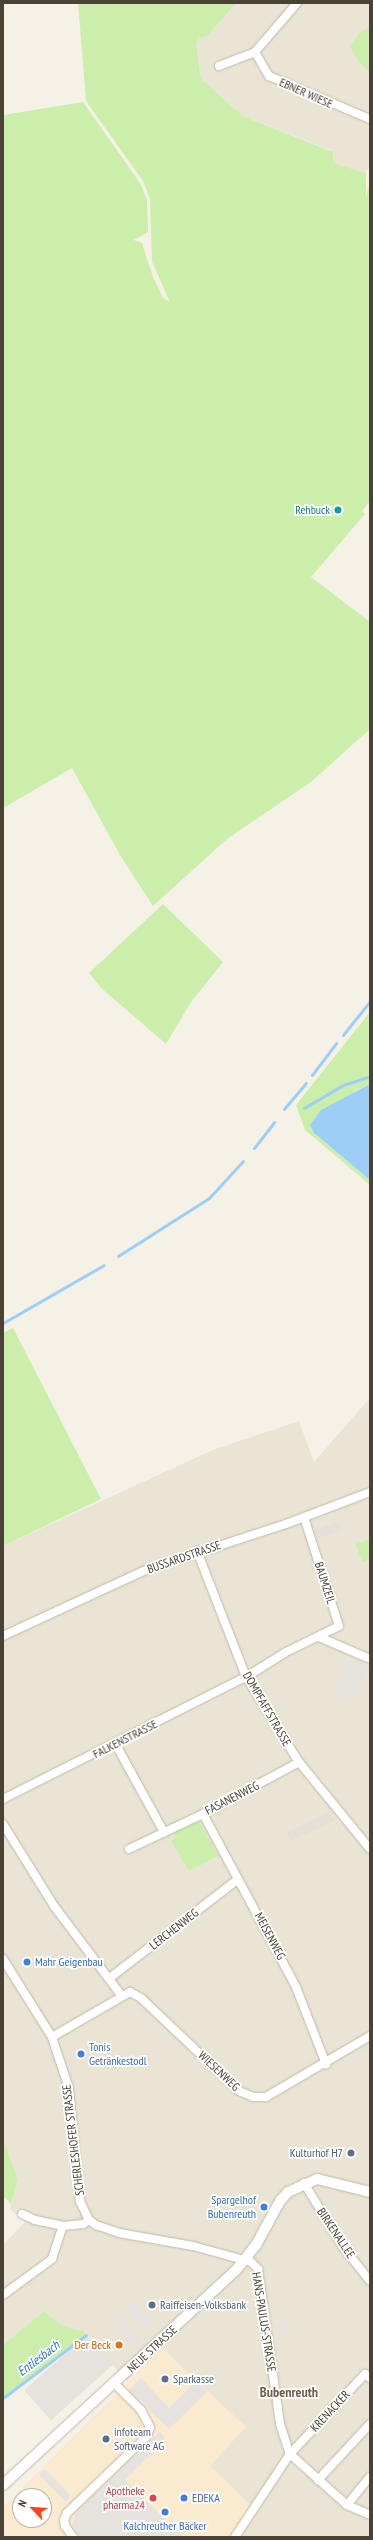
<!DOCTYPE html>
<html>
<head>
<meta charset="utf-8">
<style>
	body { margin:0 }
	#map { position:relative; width:373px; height:2540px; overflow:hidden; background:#f5f1e7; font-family:"PT Sans Narrow",sans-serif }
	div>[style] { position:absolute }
	.residential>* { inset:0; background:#eae4d4 }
	.commercial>* { inset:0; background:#f9ead0 }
	.industrial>* { inset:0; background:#e4e0d8 }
	.green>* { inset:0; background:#cceeab }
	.parking>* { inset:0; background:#e6e3df; transform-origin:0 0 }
	.water>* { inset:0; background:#9ccef8 }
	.stream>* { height:3px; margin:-1.5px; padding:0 1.5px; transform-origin:1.5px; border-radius:1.5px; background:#9ccef8 }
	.roads { filter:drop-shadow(0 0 1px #c2baa8) drop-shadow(0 0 1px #c2baa8) }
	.minor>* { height:8px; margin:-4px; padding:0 4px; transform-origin:4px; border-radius:4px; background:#fff }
	.tertiary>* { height:10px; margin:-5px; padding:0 5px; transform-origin:5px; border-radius:5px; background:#fff }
	.dots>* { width:11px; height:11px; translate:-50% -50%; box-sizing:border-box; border:2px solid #fff; border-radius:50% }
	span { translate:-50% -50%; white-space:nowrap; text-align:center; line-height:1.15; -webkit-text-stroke:3.5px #fff; paint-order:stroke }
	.street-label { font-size:12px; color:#494235 }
	.culture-label { font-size:12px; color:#0d838f }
	.right { translate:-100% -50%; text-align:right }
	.shop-label { font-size:12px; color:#366cbe }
	.left { translate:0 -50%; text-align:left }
	.service-label { font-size:12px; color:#4e5e75 }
	.food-label { font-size:12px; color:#c56008 }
	.health-label { font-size:12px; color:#be3a42 }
	.water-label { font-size:13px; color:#2176c1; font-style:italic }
	.quarter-label { font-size:14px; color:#6d614b; font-weight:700 }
	.frame { position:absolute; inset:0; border:4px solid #494235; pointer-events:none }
	.north { position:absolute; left:12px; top:2488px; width:40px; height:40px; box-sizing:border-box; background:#fff; border:1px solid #b6b3ae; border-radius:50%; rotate:295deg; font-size:11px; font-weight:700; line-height:16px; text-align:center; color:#494235 }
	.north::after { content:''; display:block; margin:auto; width:14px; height:18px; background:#ff4314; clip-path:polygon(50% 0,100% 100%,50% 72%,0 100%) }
</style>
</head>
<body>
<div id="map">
	<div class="residential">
		<i style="clip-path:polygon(236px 3px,370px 3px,370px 164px,366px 173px,333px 163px,332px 151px,243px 116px,201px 79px,196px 43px,200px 38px,207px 36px)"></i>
		<i style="clip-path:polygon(370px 1398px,370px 2537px,235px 2537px,254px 2509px,210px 2466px,162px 2348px,127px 2381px,83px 2331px,62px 2326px,44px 2311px,3px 2345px,3px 2245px,25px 2222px,10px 2209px,18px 2180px,3px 2138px,3px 1546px,215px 1449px,299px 1421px,314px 1462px)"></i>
	</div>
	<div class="commercial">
		<i style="clip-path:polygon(evenodd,162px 2348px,246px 2427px,210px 2466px,254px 2509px,235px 2537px,3px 2537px,3px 2507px,162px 2348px,20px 2496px,44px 2496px,44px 2520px,20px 2520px,20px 2496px)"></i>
	</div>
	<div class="industrial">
		<i style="clip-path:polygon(339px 1521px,341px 1530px,318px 1538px,316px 1530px)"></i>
		<i style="clip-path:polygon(327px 1813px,335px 1820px,291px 1841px,286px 1832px)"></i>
	</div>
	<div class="green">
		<i style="clip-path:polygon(78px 3px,236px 3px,207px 36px,200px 38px,196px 43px,201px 79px,243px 116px,333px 152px,333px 163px,366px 173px,366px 197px,370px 182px,370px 501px,362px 511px,365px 514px,311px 577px,370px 622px,370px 729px,311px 782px,227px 839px,153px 906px,120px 855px,72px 768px,5px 807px,3px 802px,3px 115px,83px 102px,140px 183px,147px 200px,148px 232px,134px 240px,142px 243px,153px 277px,163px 298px,170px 302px,152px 262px,150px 199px,143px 181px,86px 101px)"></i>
		<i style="clip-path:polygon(370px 25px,370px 72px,362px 66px,350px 47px,358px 35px)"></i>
		<i style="clip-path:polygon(163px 904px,223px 962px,191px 1002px,166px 1044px,101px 988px,89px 973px)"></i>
		<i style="clip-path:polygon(370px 1012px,370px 1084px,355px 1091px,314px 1133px,370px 1180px,370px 1185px,305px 1130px,296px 1105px)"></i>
		<i style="clip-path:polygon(13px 1328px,101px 1499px,3px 1546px,3px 1333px)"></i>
		<i style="clip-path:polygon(370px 1539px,370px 1559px,362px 1562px,356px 1544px)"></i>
		<i style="clip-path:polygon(196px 1822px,200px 1823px,218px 1856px,189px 1871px,171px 1841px,176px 1838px,173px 1832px)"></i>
		<i style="clip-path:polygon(3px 2138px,18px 2180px,11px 2204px,3px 2196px)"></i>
		<i style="clip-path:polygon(44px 2311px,62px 2326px,83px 2331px,86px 2335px,3px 2398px,3px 2345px)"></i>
	</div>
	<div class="parking">
		<i style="clip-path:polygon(351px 1658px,369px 1667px,356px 1693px,344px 1700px,334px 1695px)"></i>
		<i style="left:134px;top:2302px;width:30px;height:11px;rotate:46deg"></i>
		<i style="left:116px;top:2312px;width:38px;height:8px;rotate:48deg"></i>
		<i style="clip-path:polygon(283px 2318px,291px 2325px,278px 2341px,276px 2326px)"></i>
		<i style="left:86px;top:2335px;width:40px;height:83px;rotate:48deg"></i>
		<i style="clip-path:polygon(141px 2378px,169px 2408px,196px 2381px,207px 2391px,169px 2429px,129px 2390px)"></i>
		<i style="clip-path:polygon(159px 2432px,165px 2438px,161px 2444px,125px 2480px,183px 2537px,80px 2537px,72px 2525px,76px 2512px)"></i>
		<i style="left:45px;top:2469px;width:37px;height:8px;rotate:46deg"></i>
	</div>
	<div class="water">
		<i style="clip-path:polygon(370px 1084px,370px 1180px,314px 1133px,310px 1125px,321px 1110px)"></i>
	</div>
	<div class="stream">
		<i style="left:343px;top:1035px;width:43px;rotate:-51.5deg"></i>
		<i style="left:312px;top:1075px;width:40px;rotate:-53deg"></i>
		<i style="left:304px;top:1108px;width:45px;rotate:-30.5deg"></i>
		<i style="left:343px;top:1085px;width:28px;rotate:-18deg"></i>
		<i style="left:284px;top:1109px;width:34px;rotate:-50deg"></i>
		<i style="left:254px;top:1148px;width:33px;rotate:-52deg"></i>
		<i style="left:118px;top:1256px;width:108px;rotate:-32.5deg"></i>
		<i style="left:209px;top:1198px;width:50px;rotate:-47.4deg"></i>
		<i style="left:3px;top:1323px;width:116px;rotate:-29.9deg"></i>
		<i style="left:3px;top:2398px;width:104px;rotate:-37.2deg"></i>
	</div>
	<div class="roads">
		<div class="minor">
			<i style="left:255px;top:52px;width:28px;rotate:60deg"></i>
			<i style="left:269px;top:76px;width:110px;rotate:23.1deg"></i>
			<i style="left:219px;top:66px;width:39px;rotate:-21deg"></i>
			<i style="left:255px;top:52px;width:65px;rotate:-49.4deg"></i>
			<i style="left:197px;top:1551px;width:135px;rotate:68.7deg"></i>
			<i style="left:246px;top:1677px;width:100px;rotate:58.1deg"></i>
			<i style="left:299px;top:1762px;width:112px;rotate:50.8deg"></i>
			<i style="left:3px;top:1636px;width:160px;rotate:-24.8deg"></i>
			<i style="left:148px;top:1569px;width:145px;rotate:-18.1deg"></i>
			<i style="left:286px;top:1524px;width:90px;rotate:-20.9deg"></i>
			<i style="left:319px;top:1637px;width:56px;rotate:23.3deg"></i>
			<i style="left:115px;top:1743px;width:102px;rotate:61.2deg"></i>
			<i style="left:3px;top:1799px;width:272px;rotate:-26.7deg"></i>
			<i style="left:246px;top:1677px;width:47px;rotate:-32deg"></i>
			<i style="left:286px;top:1652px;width:59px;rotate:-26.1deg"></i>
			<i style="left:339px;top:1626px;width:114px;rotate:-107.8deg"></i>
			<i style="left:203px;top:1814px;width:196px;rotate:61.7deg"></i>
			<i style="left:296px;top:1987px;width:83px;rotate:68.7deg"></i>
			<i style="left:3px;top:1824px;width:97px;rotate:58.1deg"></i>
			<i style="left:54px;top:1906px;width:111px;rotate:53deg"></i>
			<i style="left:129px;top:1849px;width:82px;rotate:-25.3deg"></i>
			<i style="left:203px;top:1814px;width:109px;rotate:-28.4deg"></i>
			<i style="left:3px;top:1959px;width:92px;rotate:57.9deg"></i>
			<i style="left:52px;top:2037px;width:25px;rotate:72deg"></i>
			<i style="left:60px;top:2061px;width:29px;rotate:72deg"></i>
			<i style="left:69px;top:2089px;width:113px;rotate:84.4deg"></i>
			<i style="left:80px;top:2201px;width:21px;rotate:65deg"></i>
			<i style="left:89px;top:2220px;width:9px;rotate:36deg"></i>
			<i style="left:96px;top:2225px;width:24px;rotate:19deg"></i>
			<i style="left:119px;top:2233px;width:75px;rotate:10deg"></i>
			<i style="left:193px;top:2246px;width:60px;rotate:15.4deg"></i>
			<i style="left:251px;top:2262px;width:10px;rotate:45deg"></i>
			<i style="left:258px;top:2269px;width:157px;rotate:81.9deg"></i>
			<i style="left:280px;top:2424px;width:32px;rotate:72deg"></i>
			<i style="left:290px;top:2454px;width:76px;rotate:41.8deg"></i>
			<i style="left:347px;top:2505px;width:25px;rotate:23deg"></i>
			<i style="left:111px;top:1977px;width:159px;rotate:-37.6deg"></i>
			<i style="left:52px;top:2037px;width:90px;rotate:-30deg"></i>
			<i style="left:130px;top:1992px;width:13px;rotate:29deg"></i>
			<i style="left:141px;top:1998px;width:135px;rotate:43.5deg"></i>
			<i style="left:239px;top:2091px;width:15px;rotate:23deg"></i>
			<i style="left:253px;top:2097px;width:13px"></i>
			<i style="left:266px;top:2097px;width:121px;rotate:-30.4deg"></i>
			<i style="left:304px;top:2183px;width:75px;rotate:58.6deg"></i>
			<i style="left:343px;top:2247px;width:43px;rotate:51.5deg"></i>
			<i style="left:22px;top:2214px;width:14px;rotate:25deg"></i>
			<i style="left:35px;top:2220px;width:29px;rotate:12deg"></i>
			<i style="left:63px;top:2226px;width:20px;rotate:-6deg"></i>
			<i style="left:83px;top:2224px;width:7px;rotate:-34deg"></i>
			<i style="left:3px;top:2295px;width:61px;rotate:-36.3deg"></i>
			<i style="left:52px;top:2259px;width:35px;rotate:-72deg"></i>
			<i style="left:318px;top:2480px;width:76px;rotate:-47.1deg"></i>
			<i style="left:347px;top:2505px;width:36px;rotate:-51deg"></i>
			<i style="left:73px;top:2537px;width:14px;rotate:-126deg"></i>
			<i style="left:65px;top:2526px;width:6px;rotate:-99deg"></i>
			<i style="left:64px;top:2520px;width:8px;rotate:-67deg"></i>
			<i style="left:67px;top:2513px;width:111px;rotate:-43.9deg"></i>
			<i style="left:147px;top:2436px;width:9px;rotate:-72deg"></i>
			<i style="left:150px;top:2427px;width:19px;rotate:-118deg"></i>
			<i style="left:141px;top:2410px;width:37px;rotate:-135deg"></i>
			<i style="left:235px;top:2537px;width:100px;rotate:-56.5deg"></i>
			<i style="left:290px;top:2454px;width:110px;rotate:-46.8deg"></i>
			<i style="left:365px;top:2374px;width:6px;rotate:39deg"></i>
		</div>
		<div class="tertiary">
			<i style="left:3px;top:2485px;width:318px;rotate:-42.7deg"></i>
			<i style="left:237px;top:2269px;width:31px;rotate:-52deg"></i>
			<i style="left:256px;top:2245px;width:50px;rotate:-61.4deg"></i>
			<i style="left:280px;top:2201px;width:12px;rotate:-48deg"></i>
			<i style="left:288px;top:2192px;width:32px;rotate:-24deg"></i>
			<i style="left:317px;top:2179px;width:55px;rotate:13.8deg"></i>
		</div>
	</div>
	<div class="dots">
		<i style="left:338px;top:510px;background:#0f9aa8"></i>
		<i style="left:27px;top:1962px;background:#3f7fe0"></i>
		<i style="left:81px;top:2054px;background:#3f7fe0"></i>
		<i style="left:351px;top:2153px;background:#5c6f8a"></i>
		<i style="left:264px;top:2207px;background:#3f7fe0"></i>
		<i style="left:152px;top:2305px;background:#5c6f8a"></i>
		<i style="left:119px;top:2345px;background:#e8710a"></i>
		<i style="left:165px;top:2379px;background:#5c6f8a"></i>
		<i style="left:106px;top:2439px;background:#5c6f8a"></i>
		<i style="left:153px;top:2498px;background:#e0444e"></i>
		<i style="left:184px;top:2498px;background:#3f7fe0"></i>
		<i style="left:165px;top:2512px;background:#3f7fe0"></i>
	</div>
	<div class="street-label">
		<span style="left:306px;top:93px;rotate:24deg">EBNER WIESE</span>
		<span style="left:184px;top:1557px;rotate:-19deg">BUSSARDSTRASSE</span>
		<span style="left:325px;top:1583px;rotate:72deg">BAUMZEIL</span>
		<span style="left:267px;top:1709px;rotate:60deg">DOMPFAFFSTRASSE</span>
		<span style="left:125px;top:1739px;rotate:-27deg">FALKENSTRASSE</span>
		<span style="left:232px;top:1798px;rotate:-27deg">FASANENWEG</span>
		<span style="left:174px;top:1929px;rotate:-38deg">LERCHENWEG</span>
		<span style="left:270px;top:1936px;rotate:62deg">MEISENWEG</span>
		<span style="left:219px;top:2071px;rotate:43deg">WIESENWEG</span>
		<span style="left:73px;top:2140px;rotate:-97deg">SCHERLESHOFER STRASSE</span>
		<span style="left:336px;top:2233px;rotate:56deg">BIRKENALLEE</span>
		<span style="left:264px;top:2322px;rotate:81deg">HANS-PAULUS-STRASSE</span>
		<span style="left:152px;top:2349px;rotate:-43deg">NEUE STRASSE</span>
		<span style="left:330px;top:2411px;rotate:-47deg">KRENACKER</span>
	</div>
	<div class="culture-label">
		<span class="right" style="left:330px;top:510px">Rehbuck</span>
	</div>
	<div class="shop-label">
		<span class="left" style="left:35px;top:1962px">Mahr Geigenbau</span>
		<span class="left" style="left:89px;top:2054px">Tonis<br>Getränkestodl</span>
		<span class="right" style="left:256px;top:2207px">Spargelhof<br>Bubenreuth</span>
		<span class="left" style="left:192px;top:2498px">EDEKA</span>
		<span style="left:165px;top:2526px">Kalchreuther Bäcker</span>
	</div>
	<div class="service-label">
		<span class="right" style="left:343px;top:2153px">Kulturhof H7</span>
		<span class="left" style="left:160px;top:2305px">Raiffeisen-Volksbank</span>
		<span class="left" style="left:173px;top:2379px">Sparkasse</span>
		<span class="left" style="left:114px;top:2439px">infoteam<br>Software AG</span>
	</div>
	<div class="food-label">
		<span class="right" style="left:111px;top:2345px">Der Beck</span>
	</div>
	<div class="health-label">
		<span class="right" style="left:145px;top:2498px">Apotheke<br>pharma24</span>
	</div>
	<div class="water-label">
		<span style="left:39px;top:2359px;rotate:-37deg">Entlesbach</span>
	</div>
	<div class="quarter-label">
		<span style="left:289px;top:2392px">Bubenreuth</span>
	</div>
	<div class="frame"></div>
	<div class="north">N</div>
</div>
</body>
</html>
